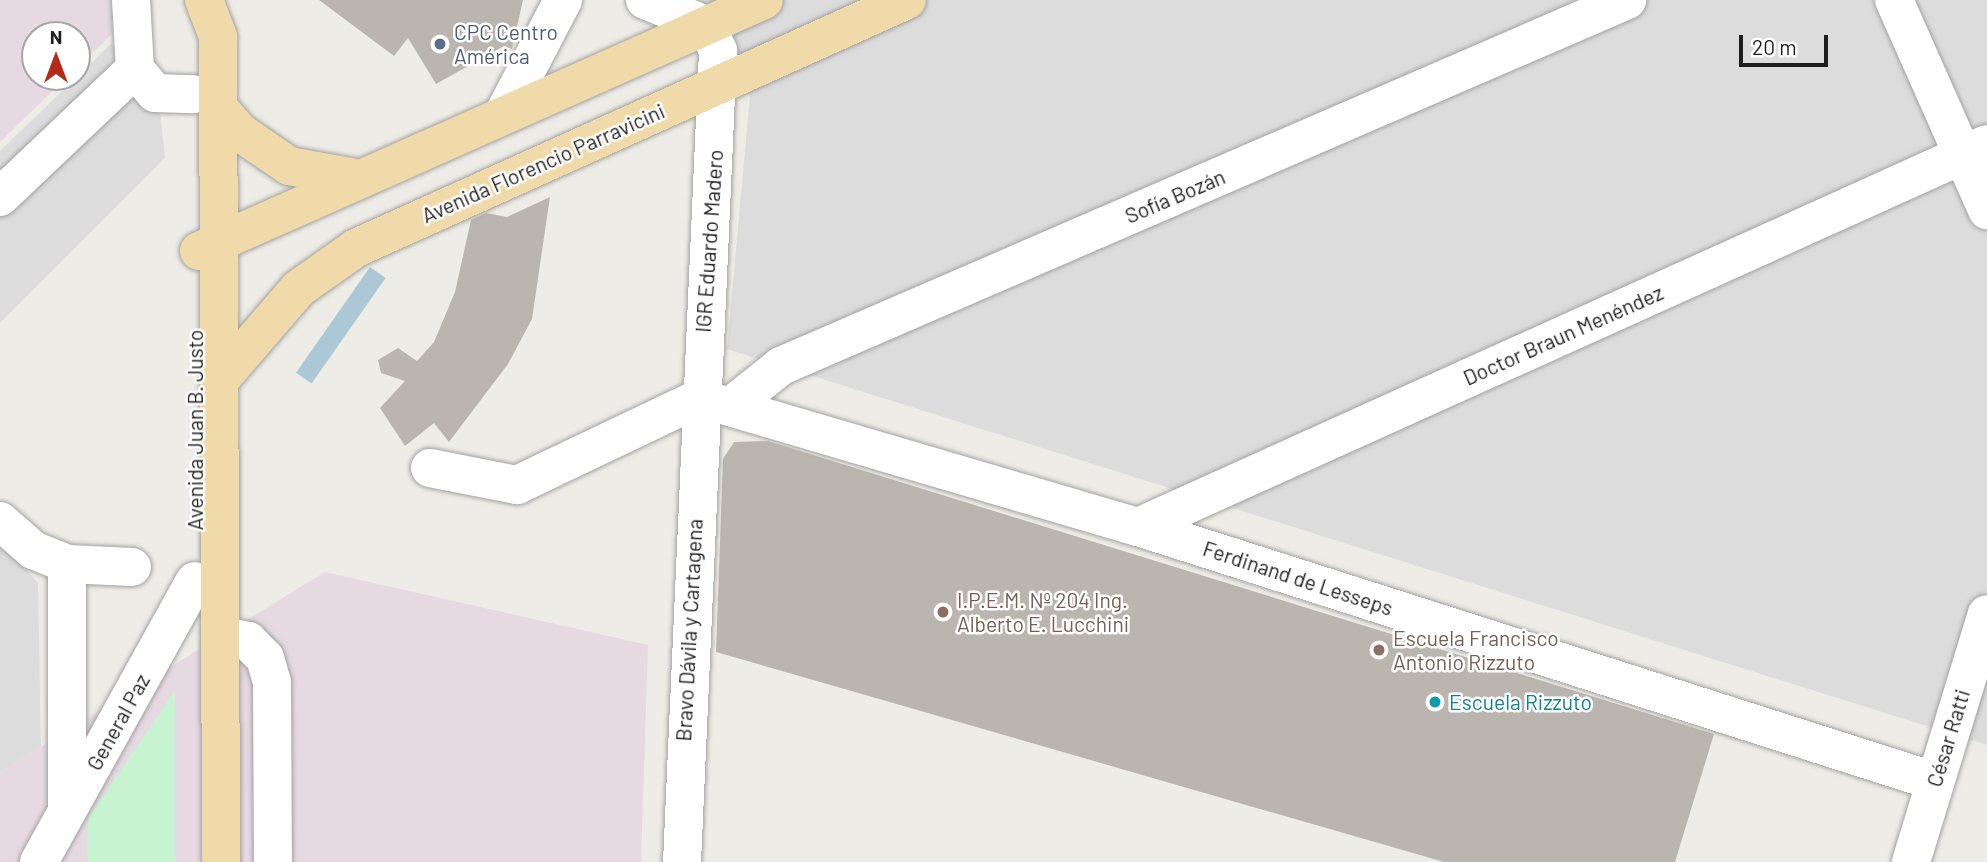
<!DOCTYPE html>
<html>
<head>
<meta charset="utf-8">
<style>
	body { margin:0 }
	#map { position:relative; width:1987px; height:862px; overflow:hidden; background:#eeece6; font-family:Barlow,sans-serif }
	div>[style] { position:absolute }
	.residential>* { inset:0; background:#dcdcdc }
	.industrial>* { inset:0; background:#e6d9e2 }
	.park>* { inset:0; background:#c8f3d1 }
	.water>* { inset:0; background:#acc8d6; transform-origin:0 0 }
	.building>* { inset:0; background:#bbb5af }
	.roads { filter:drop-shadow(0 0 2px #a2a2a2) drop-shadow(0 0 2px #a2a2a2) }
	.minor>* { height:38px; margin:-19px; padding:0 19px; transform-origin:19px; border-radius:19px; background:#fff }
	.major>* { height:38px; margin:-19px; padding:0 19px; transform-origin:19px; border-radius:19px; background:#f0daa9 }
	.dots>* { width:19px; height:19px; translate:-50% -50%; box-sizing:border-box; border:4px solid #fff; border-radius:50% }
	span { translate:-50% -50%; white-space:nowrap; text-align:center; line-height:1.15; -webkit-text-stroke:5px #fff; paint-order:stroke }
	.service-label { font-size:21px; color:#4e5e75 }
	.left { translate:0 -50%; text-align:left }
	.street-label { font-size:21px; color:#1e1e1e }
	.education-label { font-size:21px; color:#785e54 }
	.culture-label { font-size:21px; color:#0d838f }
	.north { position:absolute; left:21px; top:21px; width:70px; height:70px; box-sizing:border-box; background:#fff; border:2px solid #a5a5a5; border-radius:50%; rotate:0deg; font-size:19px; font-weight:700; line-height:28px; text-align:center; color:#1e1e1e }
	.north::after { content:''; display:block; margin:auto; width:24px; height:32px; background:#b42b19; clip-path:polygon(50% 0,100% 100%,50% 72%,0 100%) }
	.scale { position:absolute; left:1739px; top:35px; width:89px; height:32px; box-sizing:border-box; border:4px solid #1e1e1e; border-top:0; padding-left:9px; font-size:21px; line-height:24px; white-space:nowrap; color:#1e1e1e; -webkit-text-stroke:5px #fff; paint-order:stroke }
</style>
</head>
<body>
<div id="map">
	<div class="residential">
		<i style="clip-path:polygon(702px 0,1987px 0,1987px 745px,727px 349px,750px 96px)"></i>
		<i style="clip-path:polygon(111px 44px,160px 111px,165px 158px,0 323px,0 151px)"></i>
		<i style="clip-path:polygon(0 539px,38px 583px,41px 747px,0 772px)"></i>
	</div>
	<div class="industrial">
		<i style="clip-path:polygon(0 0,147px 0,77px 68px,77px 35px,35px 35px,35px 77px,67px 77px,0 142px)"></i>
		<i style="clip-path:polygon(325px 572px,648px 645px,641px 862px,0 862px,0 772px)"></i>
	</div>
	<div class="park">
		<i style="clip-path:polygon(175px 691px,175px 862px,87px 862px,88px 818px)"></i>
	</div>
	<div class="water">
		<i style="left:370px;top:267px;width:19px;height:129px;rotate:35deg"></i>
	</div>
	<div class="building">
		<i style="clip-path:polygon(319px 0,523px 0,512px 49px,504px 46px,436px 84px,408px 38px,394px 56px)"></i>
		<i style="clip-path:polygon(550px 197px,532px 319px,508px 364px,449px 442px,434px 423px,405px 446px,380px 408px,405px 381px,381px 373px,378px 360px,398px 348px,417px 361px,434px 342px,455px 292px,471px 220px,486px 213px,507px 217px)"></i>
		<i style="clip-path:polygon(768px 441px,1714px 734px,1675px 862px,1444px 862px,716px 652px,723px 459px,734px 442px)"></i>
	</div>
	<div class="roads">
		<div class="minor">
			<i style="left:131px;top:0;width:69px;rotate:86.7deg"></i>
			<i style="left:135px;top:69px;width:31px;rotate:50deg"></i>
			<i style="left:155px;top:93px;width:38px;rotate:2deg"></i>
			<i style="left:645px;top:0;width:66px;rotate:22.3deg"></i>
			<i style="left:706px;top:25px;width:29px;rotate:65deg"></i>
			<i style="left:718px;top:51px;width:812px;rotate:92.54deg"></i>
			<i style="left:1894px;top:0;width:230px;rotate:66.1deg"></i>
			<i style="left:503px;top:115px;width:130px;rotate:-62.4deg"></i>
			<i style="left:0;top:197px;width:186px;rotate:-43.5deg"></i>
			<i style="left:699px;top:398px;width:458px;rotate:16.4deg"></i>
			<i style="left:1138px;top:527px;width:836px;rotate:17.7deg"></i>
			<i style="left:732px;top:405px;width:63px;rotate:-38.5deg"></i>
			<i style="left:781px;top:366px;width:922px;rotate:-23.39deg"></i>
			<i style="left:430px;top:468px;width:89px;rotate:11.1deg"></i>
			<i style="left:517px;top:485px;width:202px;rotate:-25.5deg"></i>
			<i style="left:0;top:521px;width:44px;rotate:41.3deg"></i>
			<i style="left:33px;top:550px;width:37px;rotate:22deg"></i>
			<i style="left:67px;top:564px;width:65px;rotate:2.6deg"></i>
			<i style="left:1138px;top:527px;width:931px;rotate:-24.28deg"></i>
			<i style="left:67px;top:564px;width:243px;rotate:90deg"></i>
			<i style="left:220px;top:635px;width:29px;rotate:12deg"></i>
			<i style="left:248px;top:641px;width:24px;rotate:45deg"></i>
			<i style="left:265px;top:658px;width:25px;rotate:74deg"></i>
			<i style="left:272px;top:682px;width:180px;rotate:89.7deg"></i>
			<i style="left:39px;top:862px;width:321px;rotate:-61deg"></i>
			<i style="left:1911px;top:862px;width:259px;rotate:-73deg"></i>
		</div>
		<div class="major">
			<i style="left:204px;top:0;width:40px;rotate:69deg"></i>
			<i style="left:218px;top:37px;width:825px;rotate:89.79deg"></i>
			<i style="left:218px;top:107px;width:35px;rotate:49deg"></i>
			<i style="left:241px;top:133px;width:58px;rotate:34.5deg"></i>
			<i style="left:289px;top:166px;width:73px;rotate:10.2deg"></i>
			<i style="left:199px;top:251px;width:618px;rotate:-23.95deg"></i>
			<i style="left:219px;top:381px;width:121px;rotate:-49.3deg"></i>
			<i style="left:298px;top:289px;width:71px;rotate:-35.3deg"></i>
			<i style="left:356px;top:248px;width:604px;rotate:-24.23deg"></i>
		</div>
	</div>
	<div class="dots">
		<i style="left:440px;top:44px;background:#5c6f8a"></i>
		<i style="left:943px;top:612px;background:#8d6e63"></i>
		<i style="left:1379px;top:650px;background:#8d6e63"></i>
		<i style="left:1435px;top:702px;background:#0f9aa8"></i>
	</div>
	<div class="service-label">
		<span class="left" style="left:454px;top:44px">CPC Centro<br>América</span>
	</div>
	<div class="street-label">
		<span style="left:543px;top:163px;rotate:-24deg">Avenida Florencio Parravicini</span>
		<span style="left:1175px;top:196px;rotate:-23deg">Sofía Bozán</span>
		<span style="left:709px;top:241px;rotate:-86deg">IGR Eduardo Madero</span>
		<span style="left:1563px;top:335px;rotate:-24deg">Doctor Braun Menéndez</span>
		<span style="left:195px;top:430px;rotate:-90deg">Avenida Juan B. Justo</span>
		<span style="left:1298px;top:578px;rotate:18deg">Ferdinand de Lesseps</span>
		<span style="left:689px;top:630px;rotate:-87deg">Bravo Dávila y Cartagena</span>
		<span style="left:118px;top:722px;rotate:-61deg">General Paz</span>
		<span style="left:1948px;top:738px;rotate:-73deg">César Ratti</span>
	</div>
	<div class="education-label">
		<span class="left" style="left:957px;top:612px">I.P.E.M. Nº 204 Ing.<br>Alberto E. Lucchini</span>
		<span class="left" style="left:1393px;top:650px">Escuela Francisco<br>Antonio Rizzuto</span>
	</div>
	<div class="culture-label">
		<span class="left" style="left:1449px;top:702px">Escuela Rizzuto</span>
	</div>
	<div class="north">N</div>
	<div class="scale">20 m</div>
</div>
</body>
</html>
